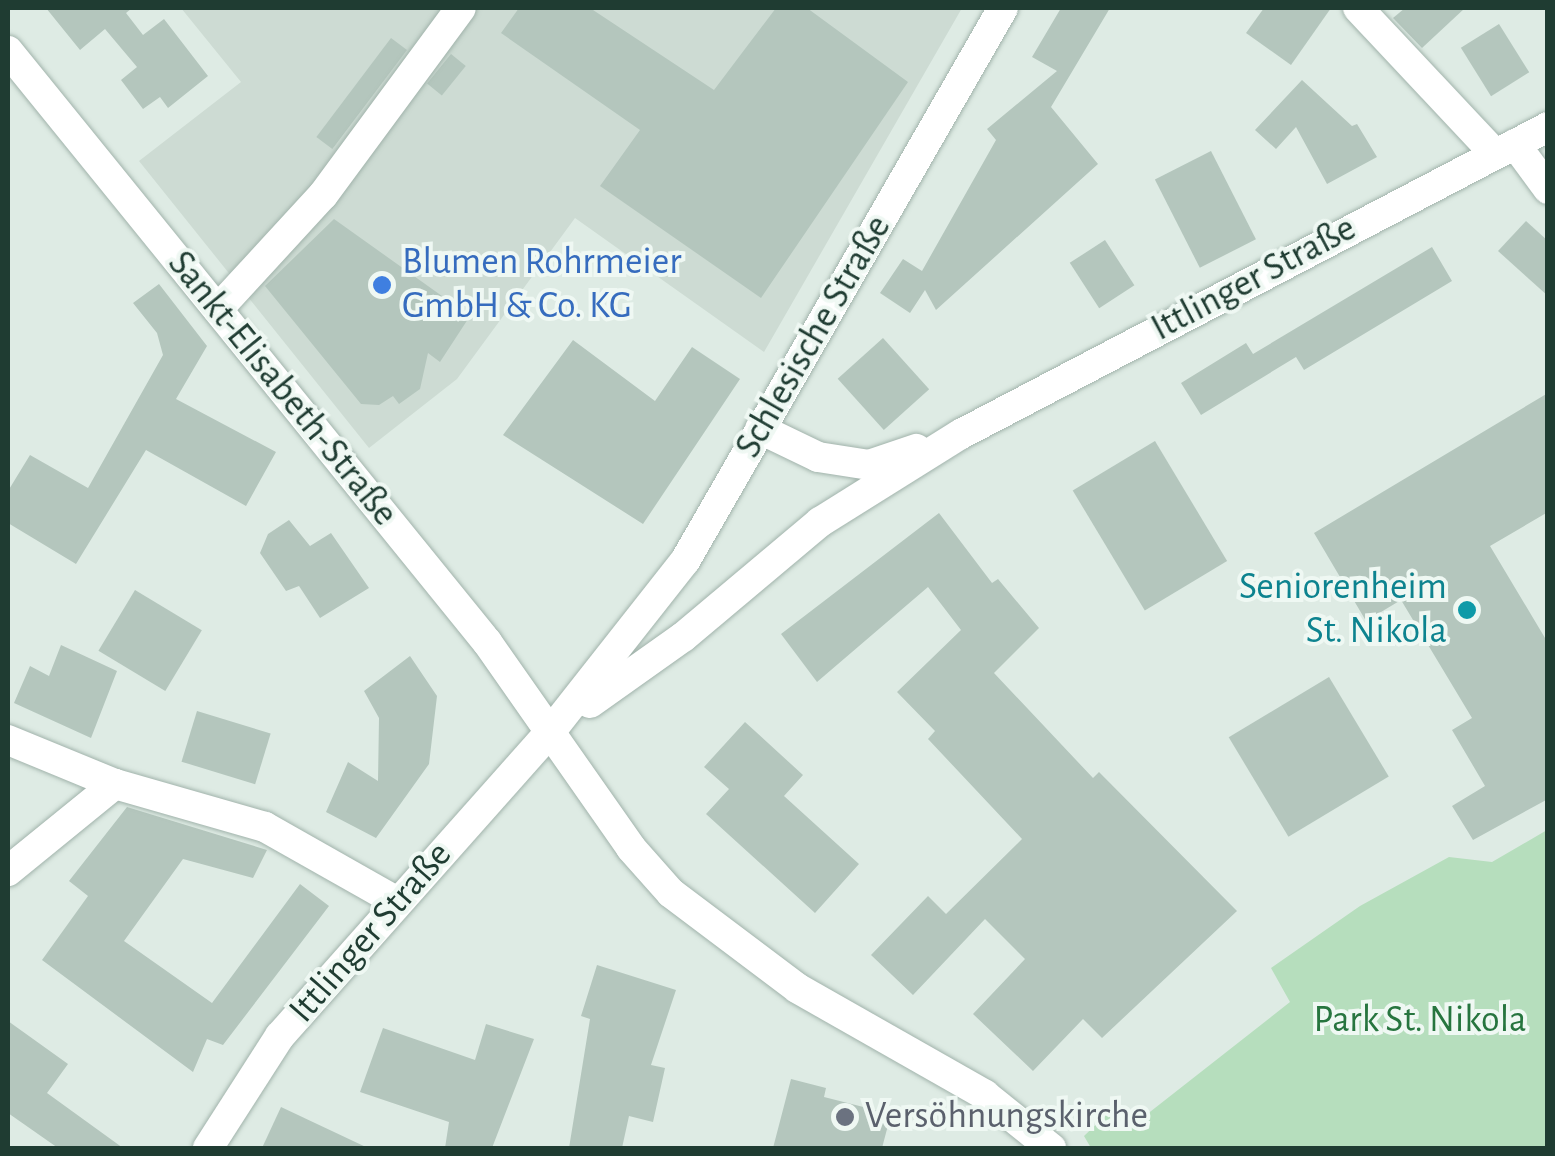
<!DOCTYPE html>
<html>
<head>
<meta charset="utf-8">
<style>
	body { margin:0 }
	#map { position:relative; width:1555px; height:1156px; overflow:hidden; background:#deebe4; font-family:"Alegreya Sans",sans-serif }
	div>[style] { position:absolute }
	.built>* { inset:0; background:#cddbd3 }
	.green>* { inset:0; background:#b6debd }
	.building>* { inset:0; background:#b4c6bd; transform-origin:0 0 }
	.roads { filter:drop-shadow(0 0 2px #a1b3ab) drop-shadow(0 0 2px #a1b3ab) }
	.street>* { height:30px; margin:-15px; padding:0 15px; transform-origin:15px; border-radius:15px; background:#fff }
	.secondary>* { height:30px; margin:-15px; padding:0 15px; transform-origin:15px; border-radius:15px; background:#fff }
	.dots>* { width:28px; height:28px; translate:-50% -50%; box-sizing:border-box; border:5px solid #eff8f3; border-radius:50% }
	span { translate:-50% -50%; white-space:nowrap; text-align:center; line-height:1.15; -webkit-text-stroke:8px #eff8f3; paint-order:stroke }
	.shop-label { font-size:38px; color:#366cbe }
	.left { translate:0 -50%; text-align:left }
	.street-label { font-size:38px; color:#1f3c32 }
	.culture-label { font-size:38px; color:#0d838f }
	.right { translate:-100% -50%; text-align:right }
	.park-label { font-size:38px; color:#27753f }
	.worship-label { font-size:38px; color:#5b616d }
	.frame { position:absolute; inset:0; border:10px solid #1f3c32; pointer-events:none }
</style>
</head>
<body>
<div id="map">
	<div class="built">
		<i style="clip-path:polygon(181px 8px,962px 8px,764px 352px,575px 218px,457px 379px,369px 448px,139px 161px,241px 82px)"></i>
	</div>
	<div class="green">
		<i style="clip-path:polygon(1547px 830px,1547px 1148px,1091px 1148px,1084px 1136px,1108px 1113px,1132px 1126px,1290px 1002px,1271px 968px,1360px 906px,1449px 857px,1492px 862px)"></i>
	</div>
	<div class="building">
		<i style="clip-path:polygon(46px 8px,132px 8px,126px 13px,143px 35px,164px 19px,208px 76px,168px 108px,160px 97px,143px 109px,121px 80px,137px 67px,105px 29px,80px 50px)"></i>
		<i style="clip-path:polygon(519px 8px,590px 8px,714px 90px,776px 8px,807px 8px,908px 82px,761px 298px,600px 186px,640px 130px,501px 33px)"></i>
		<i style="clip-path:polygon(1061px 8px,1110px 8px,1051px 107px,1098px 164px,936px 310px,925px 290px,910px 313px,880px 293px,903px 259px,922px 271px,996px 140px,987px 129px,1057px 71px,1032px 57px)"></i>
		<i style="clip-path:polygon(1264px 8px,1331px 8px,1291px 65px,1246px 33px)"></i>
		<i style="clip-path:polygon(1405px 8px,1465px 8px,1422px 48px,1393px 18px)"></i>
		<i style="left:1499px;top:24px;width:57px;height:45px;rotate:58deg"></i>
		<i style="left:391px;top:38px;width:20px;height:124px;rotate:37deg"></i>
		<i style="left:451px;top:54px;width:19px;height:38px;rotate:39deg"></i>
		<i style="clip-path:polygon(1302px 80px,1352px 126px,1357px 124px,1377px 157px,1327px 184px,1296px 127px,1276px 149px,1255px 130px)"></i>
		<i style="left:1211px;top:151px;width:99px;height:63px;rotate:63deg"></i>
		<i style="clip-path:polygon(334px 219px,470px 316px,440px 362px,428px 353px,420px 389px,399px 404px,393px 396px,379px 405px,361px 404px,265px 286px)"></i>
		<i style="clip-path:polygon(1526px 221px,1548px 241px,1548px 296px,1498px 251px)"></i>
		<i style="left:1105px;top:240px;width:54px;height:42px;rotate:57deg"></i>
		<i style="clip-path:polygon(1432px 247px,1452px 281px,1304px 370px,1296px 357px,1201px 415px,1181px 383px,1246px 343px,1253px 354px)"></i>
		<i style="clip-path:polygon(159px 284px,207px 346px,176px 399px,276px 452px,246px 506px,146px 450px,76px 564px,8px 523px,8px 491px,30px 455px,88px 488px,163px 355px,157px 333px,133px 303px)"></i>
		<i style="left:883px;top:338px;width:69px;height:61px;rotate:48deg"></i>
		<i style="clip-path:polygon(573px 340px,655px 401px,692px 347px,740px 379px,643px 524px,503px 435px)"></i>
		<i style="clip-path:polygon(1548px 393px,1548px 512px,1490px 546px,1548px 643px,1548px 799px,1473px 840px,1452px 806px,1485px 786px,1452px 730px,1472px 718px,1401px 600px,1366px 621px,1314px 533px)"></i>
		<i style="left:1155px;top:441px;width:140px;height:96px;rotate:59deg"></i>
		<i style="clip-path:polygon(939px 513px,992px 583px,998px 579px,1039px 628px,994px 673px,1093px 778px,1099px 772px,1237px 911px,1102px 1038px,1083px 1019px,1033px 1071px,973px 1014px,1025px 959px,985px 919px,913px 995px,871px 955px,928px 896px,946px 914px,1022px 839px,928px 739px,935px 731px,897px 692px,961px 630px,928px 587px,817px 682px,781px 634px)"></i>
		<i style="clip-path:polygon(289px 520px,310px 546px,331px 533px,369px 588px,320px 618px,299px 586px,286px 591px,260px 553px,268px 534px)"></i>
		<i style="left:135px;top:590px;width:78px;height:71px;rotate:31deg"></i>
		<i style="clip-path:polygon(61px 645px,117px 671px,91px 738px,14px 703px,30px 666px,49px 676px)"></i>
		<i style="clip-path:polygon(410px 656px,437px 696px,429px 764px,376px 838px,326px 812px,348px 762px,378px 781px,379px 718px,364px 691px)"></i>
		<i style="left:1329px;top:677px;width:116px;height:117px;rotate:59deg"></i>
		<i style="left:197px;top:711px;width:77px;height:53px;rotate:17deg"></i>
		<i style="clip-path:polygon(745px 722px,803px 775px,784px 796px,859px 864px,815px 913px,706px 814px,729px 789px,704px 767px)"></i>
		<i style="clip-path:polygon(127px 807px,267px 850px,253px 878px,183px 859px,124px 941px,212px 1003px,300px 884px,329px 906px,223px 1045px,207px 1039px,193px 1072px,42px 960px,88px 896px,69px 881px)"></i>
		<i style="clip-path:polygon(597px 965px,676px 990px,651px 1065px,665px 1068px,653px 1122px,629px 1116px,622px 1148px,569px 1148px,590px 1019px,581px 1016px)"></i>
		<i style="clip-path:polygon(8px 1021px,68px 1064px,47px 1093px,123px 1148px,58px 1148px,8px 1113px)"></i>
		<i style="clip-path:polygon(486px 1024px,534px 1039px,492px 1148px,445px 1148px,449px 1122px,360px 1092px,383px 1028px,475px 1060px)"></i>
		<i style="clip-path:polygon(791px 1079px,826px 1088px,824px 1097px,891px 1114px,882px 1148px,773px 1148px)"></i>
		<i style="clip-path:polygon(281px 1107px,368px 1148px,262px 1148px)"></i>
	</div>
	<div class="roads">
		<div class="street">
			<i style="left:1358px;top:8px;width:200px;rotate:46.8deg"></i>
			<i style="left:8px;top:51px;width:761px;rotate:50.98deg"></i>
			<i style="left:487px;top:642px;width:251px;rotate:55deg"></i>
			<i style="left:631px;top:848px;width:60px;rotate:48.4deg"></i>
			<i style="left:671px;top:893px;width:158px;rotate:37deg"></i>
			<i style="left:797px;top:988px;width:216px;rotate:29.6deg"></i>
			<i style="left:985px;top:1095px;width:85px;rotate:38.8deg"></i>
			<i style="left:1515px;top:144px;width:56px;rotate:53.7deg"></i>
			<i style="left:218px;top:309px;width:155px;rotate:-47.4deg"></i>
			<i style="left:323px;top:195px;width:232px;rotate:-53.6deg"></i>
			<i style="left:8px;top:740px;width:116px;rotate:22.4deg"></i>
			<i style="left:115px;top:784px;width:156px;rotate:16deg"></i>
			<i style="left:265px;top:827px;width:150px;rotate:29.5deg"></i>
			<i style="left:8px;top:871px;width:138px;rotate:-39.1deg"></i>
		</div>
		<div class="secondary">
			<i style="left:760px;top:429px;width:64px;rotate:25.8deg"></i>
			<i style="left:818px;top:457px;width:52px;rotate:8.9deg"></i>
			<i style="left:869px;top:465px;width:50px;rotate:-18.8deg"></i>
			<i style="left:590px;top:703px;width:114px;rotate:-35.4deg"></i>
			<i style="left:683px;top:637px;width:179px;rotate:-40deg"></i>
			<i style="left:820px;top:522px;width:166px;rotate:-32deg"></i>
			<i style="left:961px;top:434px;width:662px;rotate:-27.61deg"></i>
			<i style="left:208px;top:1148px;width:133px;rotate:-57.3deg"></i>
			<i style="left:280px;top:1036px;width:408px;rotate:-48.4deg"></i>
			<i style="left:551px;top:731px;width:216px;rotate:-51.8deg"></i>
			<i style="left:685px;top:561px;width:638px;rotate:-60.1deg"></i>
		</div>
	</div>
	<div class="dots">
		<i style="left:382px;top:285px;background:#3f7fe0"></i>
		<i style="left:1467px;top:610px;background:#0f9aa8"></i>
		<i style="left:845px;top:1117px;background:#6b7280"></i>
	</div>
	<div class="shop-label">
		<span class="left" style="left:402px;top:285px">Blumen Rohrmeier<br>GmbH &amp; Co. KG</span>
	</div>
	<div class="street-label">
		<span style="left:1254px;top:279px;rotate:-28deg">Ittlinger Straße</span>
		<span style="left:814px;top:337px;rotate:-60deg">Schlesische Straße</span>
		<span style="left:282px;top:389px;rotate:51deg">Sankt-Elisabeth-Straße</span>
		<span style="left:371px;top:933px;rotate:-49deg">Ittlinger Straße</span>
	</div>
	<div class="culture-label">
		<span class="right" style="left:1447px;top:610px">Seniorenheim<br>St. Nikola</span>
	</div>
	<div class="park-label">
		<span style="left:1420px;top:1021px">Park St. Nikola</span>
	</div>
	<div class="worship-label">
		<span class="left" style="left:865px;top:1117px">Versöhnungskirche</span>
	</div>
	<div class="frame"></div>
</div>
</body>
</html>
